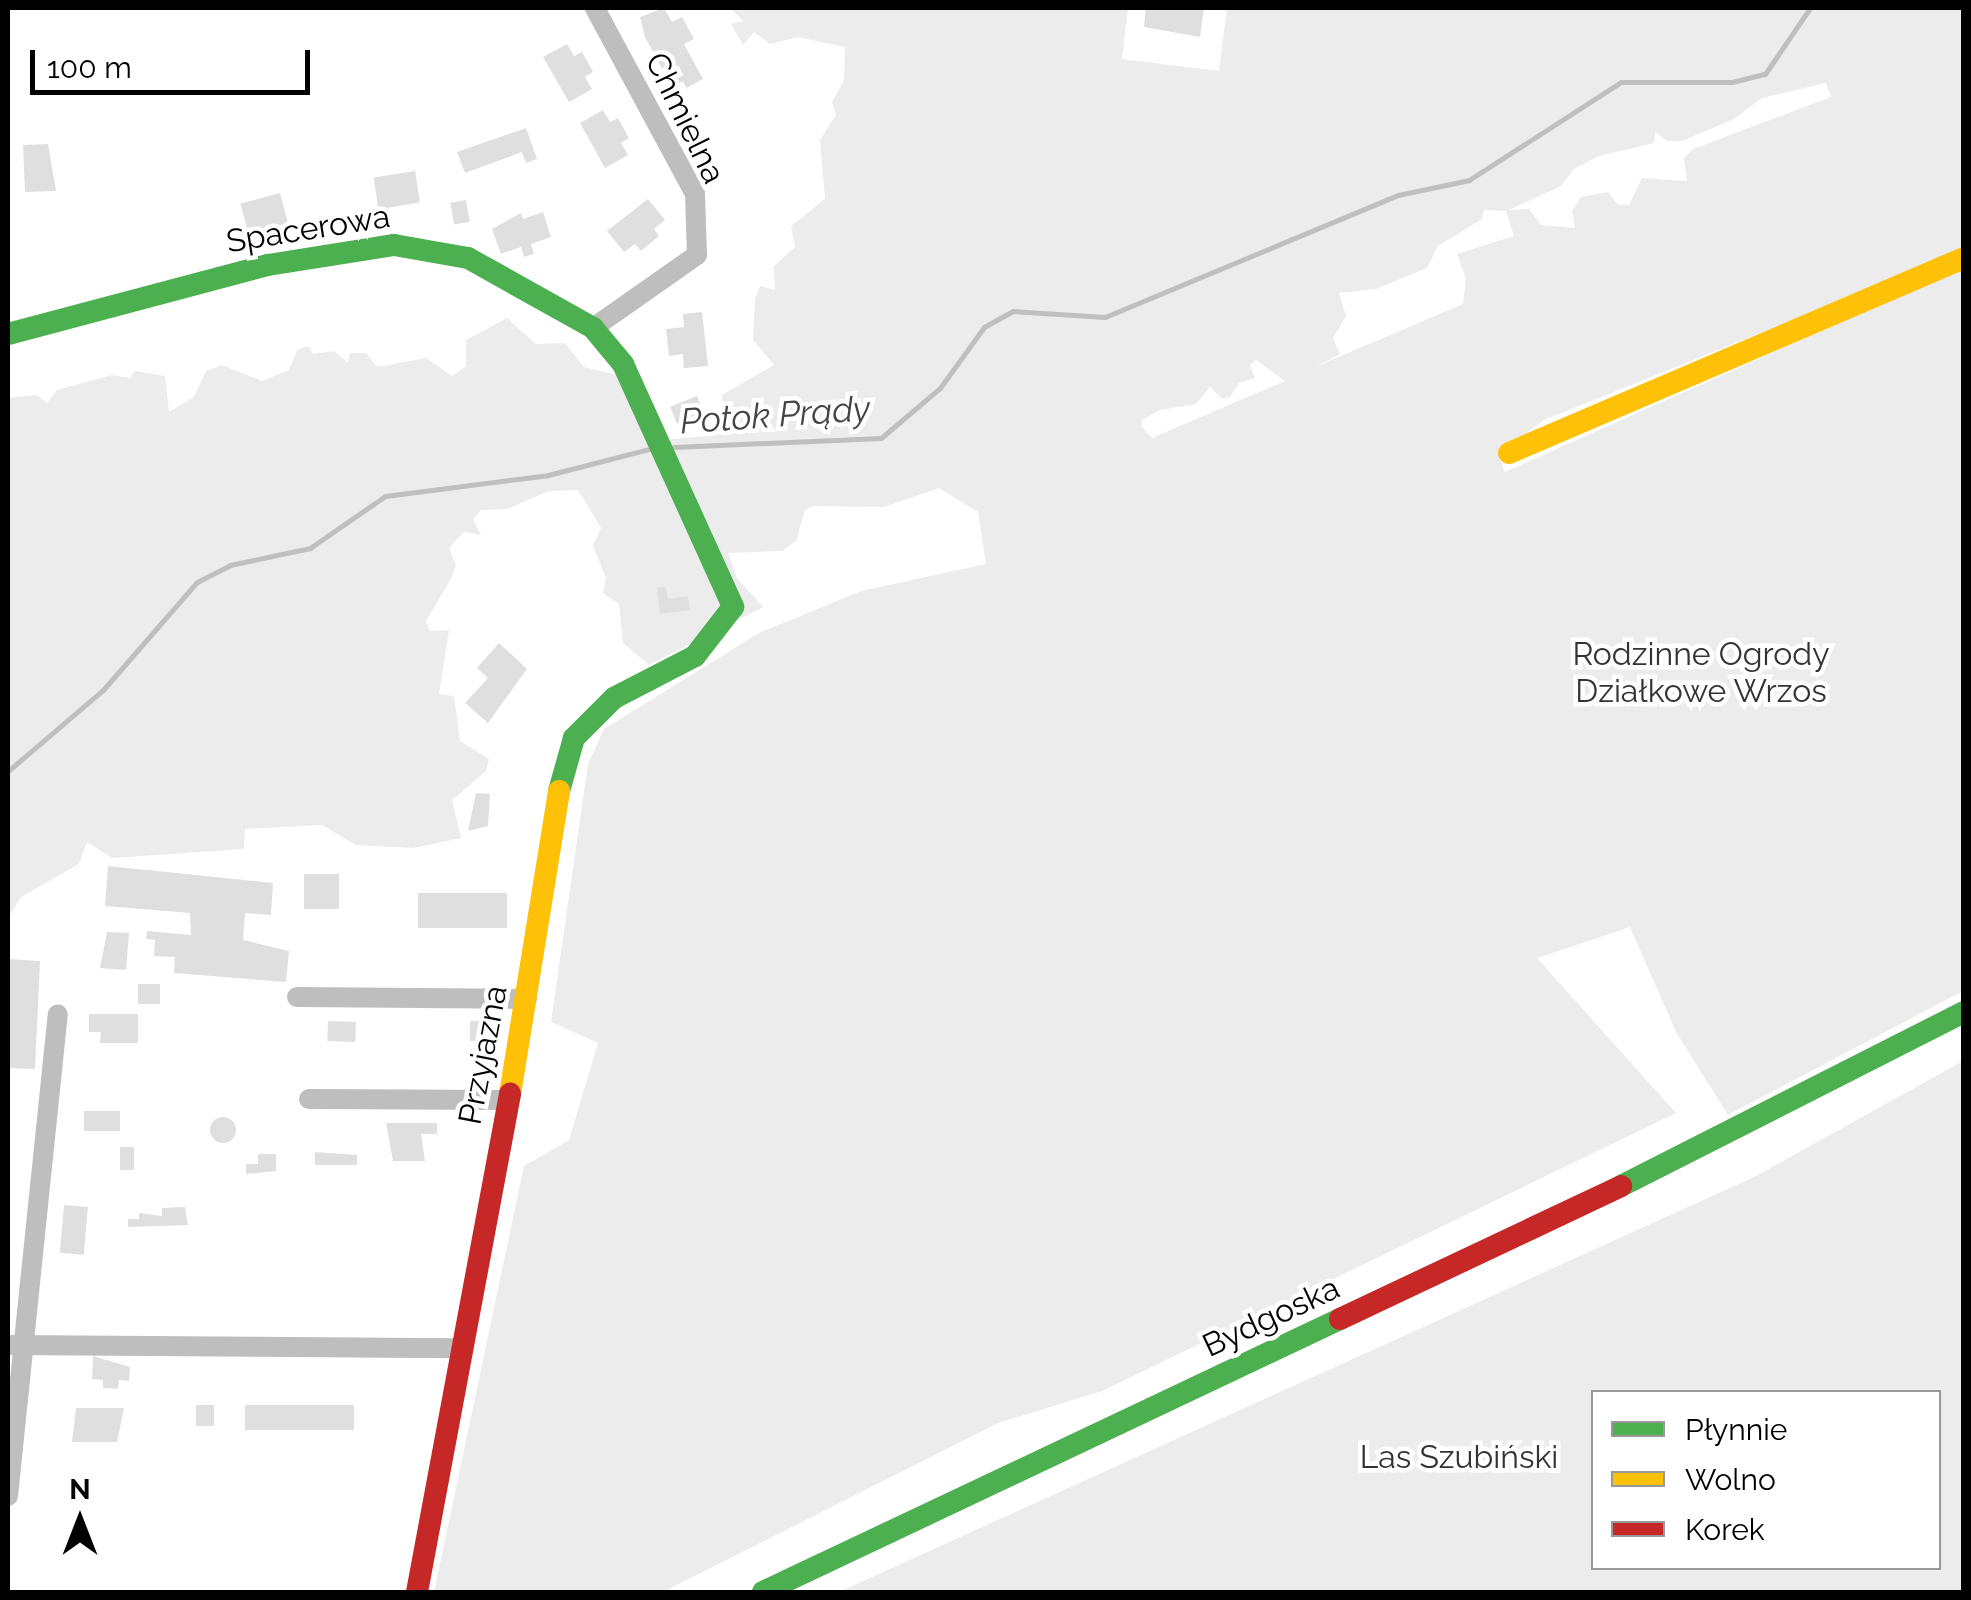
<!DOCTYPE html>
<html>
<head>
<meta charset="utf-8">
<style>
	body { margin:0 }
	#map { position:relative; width:1971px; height:1600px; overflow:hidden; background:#fff; font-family:Raleway,sans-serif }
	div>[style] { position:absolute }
	.green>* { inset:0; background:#ececec }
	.stream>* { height:5px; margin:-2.5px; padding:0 2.5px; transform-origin:2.5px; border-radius:2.5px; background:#bfbfbf }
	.building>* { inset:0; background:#dfdfdf; transform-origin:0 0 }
	.round { border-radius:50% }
	.street>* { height:20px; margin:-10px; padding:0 10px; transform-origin:10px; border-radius:10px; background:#bebebe }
	.fast>* { height:22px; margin:-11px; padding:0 11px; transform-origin:11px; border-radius:11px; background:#4caf50 }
	.slow>* { height:22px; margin:-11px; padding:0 11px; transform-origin:11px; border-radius:11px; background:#ffc107 }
	.jam>* { height:22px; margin:-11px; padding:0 11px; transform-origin:11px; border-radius:11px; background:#c62828 }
	span { translate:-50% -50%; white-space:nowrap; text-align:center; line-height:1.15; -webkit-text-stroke:9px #fff; paint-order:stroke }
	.street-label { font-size:32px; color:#000 }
	.park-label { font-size:32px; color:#333 }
	.water-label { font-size:35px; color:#444; font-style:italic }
	.frame { position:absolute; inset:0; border:10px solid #000; pointer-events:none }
	.legend { position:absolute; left:1591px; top:1390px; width:350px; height:180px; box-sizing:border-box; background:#fff; border:2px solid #999; margin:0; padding:12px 18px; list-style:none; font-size:30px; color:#000 }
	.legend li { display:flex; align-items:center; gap:20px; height:50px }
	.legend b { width:50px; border:2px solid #999 }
	.north { position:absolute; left:30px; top:1470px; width:100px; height:100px; -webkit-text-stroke:8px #fff; paint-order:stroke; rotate:0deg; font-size:28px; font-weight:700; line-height:40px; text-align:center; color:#000 }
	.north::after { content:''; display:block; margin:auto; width:35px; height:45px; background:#000; clip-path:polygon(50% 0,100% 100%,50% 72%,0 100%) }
	.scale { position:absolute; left:30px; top:50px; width:280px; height:45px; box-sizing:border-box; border:5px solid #000; border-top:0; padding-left:12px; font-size:30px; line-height:35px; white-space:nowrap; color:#000; -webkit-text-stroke:8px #fff; paint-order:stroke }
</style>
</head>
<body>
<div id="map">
	<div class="green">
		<i style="clip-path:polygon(evenodd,730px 8px,1128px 8px,1122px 59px,1219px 71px,1227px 8px,1963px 8px,1963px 252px,1544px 420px,1498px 454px,1505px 472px,1963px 268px,1963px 991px,1728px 1115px,1676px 1032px,1630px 927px,1537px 958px,1676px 1113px,1102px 1391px,998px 1423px,663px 1592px,434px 1592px,524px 1166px,569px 1140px,598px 1043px,551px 1022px,588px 764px,604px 729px,759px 633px,861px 591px,986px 564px,978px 512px,939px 488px,884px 507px,813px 506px,805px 510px,796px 541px,782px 551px,728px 553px,737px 578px,763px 607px,649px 665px,623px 643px,619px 604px,603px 593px,606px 578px,593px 546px,601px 528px,578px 490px,549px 491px,507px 509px,481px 510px,473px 519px,481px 535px,464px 532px,449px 548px,456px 565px,451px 579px,426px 621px,430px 631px,449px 630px,439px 694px,454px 696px,460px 741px,489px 759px,486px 771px,452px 800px,461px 838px,413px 848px,356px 845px,322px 825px,245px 829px,244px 849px,112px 858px,87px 842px,79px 864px,21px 897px,8px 918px,8px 398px,36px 395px,47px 403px,57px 390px,112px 375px,130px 378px,135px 371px,165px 376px,169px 412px,194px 397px,206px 371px,222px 365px,262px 381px,289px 370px,297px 350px,308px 346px,313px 354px,334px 351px,348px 363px,350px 353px,366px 353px,377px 367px,426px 358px,452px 376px,466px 366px,466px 340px,507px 318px,536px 344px,565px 343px,584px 367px,618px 375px,664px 440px,725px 434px,722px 395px,774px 365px,753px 340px,755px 299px,760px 286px,775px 290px,774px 266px,795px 247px,791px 226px,825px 199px,820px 140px,836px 115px,832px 102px,844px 80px,845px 47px,798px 37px,770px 44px,754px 32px,743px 45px,731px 24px,743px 21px,730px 8px,1826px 83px,1831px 97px,1693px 149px,1684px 158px,1687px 181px,1642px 178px,1629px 205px,1618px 205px,1608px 192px,1581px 197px,1572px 211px,1575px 228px,1541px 225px,1529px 209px,1509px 210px,1561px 186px,1574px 169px,1599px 156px,1654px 143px,1655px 132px,1667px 141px,1682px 141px,1734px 119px,1762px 98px,1826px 83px,730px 8px,1484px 210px,1506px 211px,1514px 236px,1457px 254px,1466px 279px,1463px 304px,1315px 367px,1340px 354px,1333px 338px,1346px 316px,1339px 293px,1376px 289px,1427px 268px,1438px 246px,1482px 219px,1484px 210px,730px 8px,1256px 360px,1285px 381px,1152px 438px,1142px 427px,1142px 420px,1160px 410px,1196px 404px,1210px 387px,1222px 399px,1230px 397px,1239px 383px,1255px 378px,1250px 365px,1256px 360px)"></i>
		<i style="clip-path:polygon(evenodd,1963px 1061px,1963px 1592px,839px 1592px,1754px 1177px,1963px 1061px,1594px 1392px,1938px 1392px,1938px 1568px,1594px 1568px,1594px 1392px)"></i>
	</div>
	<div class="stream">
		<i style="left:674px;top:447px;width:207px;rotate:-2.5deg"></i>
		<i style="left:881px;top:438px;width:77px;rotate:-40.3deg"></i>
		<i style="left:940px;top:388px;width:75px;rotate:-54.2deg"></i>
		<i style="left:984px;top:327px;width:33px;rotate:-29deg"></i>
		<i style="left:1013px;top:311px;width:92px;rotate:3.7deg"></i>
		<i style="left:1105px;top:317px;width:317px;rotate:-22.6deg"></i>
		<i style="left:1398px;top:195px;width:73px;rotate:-11.9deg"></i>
		<i style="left:1469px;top:180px;width:181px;rotate:-32.8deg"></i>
		<i style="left:1621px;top:82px;width:111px"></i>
		<i style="left:1732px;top:82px;width:34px;rotate:-14deg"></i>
		<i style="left:1765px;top:74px;width:80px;rotate:-55.7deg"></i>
		<i style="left:8px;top:771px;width:125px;rotate:-40.5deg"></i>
		<i style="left:103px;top:690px;width:143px;rotate:-49deg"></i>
		<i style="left:197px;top:582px;width:37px;rotate:-27deg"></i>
		<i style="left:230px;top:565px;width:82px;rotate:-12deg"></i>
		<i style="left:310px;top:548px;width:91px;rotate:-34.7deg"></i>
		<i style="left:385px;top:496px;width:164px;rotate:-7.3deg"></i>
		<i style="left:548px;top:475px;width:108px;rotate:-14.4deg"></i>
	</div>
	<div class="building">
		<i style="clip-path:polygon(664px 8px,672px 22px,682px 17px,694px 39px,684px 44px,703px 79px,686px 88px,683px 81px,672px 87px,645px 37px,640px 17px)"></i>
		<i style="clip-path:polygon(1146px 8px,1204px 8px,1200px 37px,1144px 27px)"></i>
		<i style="clip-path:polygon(567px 44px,574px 56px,582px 52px,593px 72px,585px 77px,592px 89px,569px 102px,543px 57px)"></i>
		<i style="clip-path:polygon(603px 110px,610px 122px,618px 118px,629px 138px,621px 143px,628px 155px,605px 168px,580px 123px)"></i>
		<i style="clip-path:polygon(526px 128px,537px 159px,526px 163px,522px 152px,465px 173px,457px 152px)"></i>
		<i style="clip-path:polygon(48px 144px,56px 191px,25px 192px,23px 145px)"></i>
		<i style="left:415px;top:171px;width:32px;height:42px;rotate:81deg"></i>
		<i style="left:280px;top:193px;width:31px;height:41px;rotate:75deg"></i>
		<i style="clip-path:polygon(648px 199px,665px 220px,654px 229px,659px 236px,641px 251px,635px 244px,624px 252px,607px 231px)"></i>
		<i style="left:466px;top:200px;width:22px;height:16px;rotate:80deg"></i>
		<i style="clip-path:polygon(543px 212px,551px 237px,531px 244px,534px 254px,524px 257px,521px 247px,501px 254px,492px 229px,521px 213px,523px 219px)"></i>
		<i style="clip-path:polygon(702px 312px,708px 366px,684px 368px,683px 354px,669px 356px,666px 329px,684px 327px,683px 314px)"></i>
		<i style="left:697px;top:396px;width:18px;height:29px;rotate:68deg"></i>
		<i style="clip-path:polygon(666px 587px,668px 599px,688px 596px,690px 610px,660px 614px,657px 588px)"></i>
		<i style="clip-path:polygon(499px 643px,527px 669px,488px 723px,465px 703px,488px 678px,477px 668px)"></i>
		<i style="clip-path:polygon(476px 793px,490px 794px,488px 826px,468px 831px)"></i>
		<i style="clip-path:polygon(108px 866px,273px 883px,271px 915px,245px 913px,243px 940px,289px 951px,286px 982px,174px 973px,175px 957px,154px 956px,155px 940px,146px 939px,147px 931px,191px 935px,190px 913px,105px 906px)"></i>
		<i style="left:304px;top:874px;width:35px;height:35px"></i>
		<i style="left:418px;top:893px;width:89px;height:35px"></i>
		<i style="clip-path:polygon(107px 932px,129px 933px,126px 970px,100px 968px)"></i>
		<i style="clip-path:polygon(8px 959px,40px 961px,35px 1069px,8px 1068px)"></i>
		<i style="left:138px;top:984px;width:22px;height:20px"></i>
		<i style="clip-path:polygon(89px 1014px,138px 1014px,138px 1043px,100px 1043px,101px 1032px,89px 1032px)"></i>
		<i style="left:328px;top:1021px;width:28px;height:20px;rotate:2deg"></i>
		<i style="left:470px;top:1021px;width:17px;height:20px"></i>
		<i style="left:84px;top:1111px;width:36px;height:20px"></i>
		<i class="round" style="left:210px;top:1117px;width:26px;height:26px"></i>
		<i style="clip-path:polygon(386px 1123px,437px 1123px,437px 1134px,421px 1134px,425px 1161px,393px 1161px)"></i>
		<i style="left:120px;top:1147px;width:14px;height:23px"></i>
		<i style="clip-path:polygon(315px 1152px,357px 1155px,357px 1165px,315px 1165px)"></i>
		<i style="clip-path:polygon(258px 1154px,276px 1154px,276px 1171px,246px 1174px,246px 1164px,258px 1164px)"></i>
		<i style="left:64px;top:1205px;width:24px;height:48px;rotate:5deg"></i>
		<i style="clip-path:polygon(185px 1207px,188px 1225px,128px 1227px,128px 1219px,139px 1219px,139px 1213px,162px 1216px,162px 1208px)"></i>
		<i style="clip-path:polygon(93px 1356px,130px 1367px,129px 1381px,119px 1380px,118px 1389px,103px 1388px,103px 1380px,92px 1379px)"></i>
		<i style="left:196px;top:1405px;width:18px;height:21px"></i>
		<i style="left:245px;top:1405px;width:109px;height:25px"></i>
		<i style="clip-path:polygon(76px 1408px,124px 1408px,117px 1442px,72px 1442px)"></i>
	</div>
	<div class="street">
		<i style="left:593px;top:328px;width:127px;rotate:-35.1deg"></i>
		<i style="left:697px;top:255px;width:61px;rotate:-91.9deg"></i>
		<i style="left:695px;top:194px;width:211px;rotate:-118.3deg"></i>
		<i style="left:297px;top:997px;width:230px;rotate:0.5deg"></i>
		<i style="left:309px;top:1099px;width:199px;rotate:0.3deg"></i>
		<i style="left:8px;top:1345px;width:451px;rotate:0.4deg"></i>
		<i style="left:8px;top:1496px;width:484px;rotate:-84.1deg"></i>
	</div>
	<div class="fast">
		<i style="left:8px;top:334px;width:269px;rotate:-14.9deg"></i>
		<i style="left:268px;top:265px;width:128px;rotate:-9deg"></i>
		<i style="left:394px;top:245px;width:75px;rotate:10deg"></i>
		<i style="left:468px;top:258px;width:143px;rotate:29.2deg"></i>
		<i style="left:593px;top:328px;width:47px;rotate:50.2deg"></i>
		<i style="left:623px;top:364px;width:267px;rotate:65.6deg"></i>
		<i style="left:733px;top:607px;width:62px;rotate:127.8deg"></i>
		<i style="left:695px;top:656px;width:91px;rotate:152.6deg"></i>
		<i style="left:614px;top:698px;width:57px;rotate:135deg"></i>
		<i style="left:574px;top:738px;width:55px;rotate:105.8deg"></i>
		<i style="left:1621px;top:1186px;width:385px;rotate:-26.9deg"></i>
		<i style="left:763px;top:1592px;width:638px;rotate:-25.32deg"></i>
	</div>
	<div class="slow">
		<i style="left:1509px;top:453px;width:495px;rotate:-23.2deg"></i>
		<i style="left:510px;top:1094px;width:307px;rotate:-80.8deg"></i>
	</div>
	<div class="jam">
		<i style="left:1340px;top:1319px;width:311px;rotate:-25.3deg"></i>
		<i style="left:417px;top:1592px;width:507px;rotate:-79.42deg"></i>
	</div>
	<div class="street-label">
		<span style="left:685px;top:118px;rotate:64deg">Chmielna</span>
		<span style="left:308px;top:229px;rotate:-9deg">Spacerowa</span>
		<span style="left:483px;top:1055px;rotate:-79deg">Przyjazna</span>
		<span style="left:1271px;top:1317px;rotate:-25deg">Bydgoska</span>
	</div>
	<div class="park-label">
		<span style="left:1701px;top:673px">Rodzinne Ogrody<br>Działkowe Wrzos</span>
		<span style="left:1459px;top:1457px">Las Szubiński</span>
	</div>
	<div class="water-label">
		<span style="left:775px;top:415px;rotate:-4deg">Potok Prądy</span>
	</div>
	<div class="frame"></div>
	<ul class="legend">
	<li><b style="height:12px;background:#4caf50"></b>Płynnie</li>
	<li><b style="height:12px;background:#ffc107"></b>Wolno</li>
	<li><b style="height:12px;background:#c62828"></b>Korek</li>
	</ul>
	<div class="north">N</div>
	<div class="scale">100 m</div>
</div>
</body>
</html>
